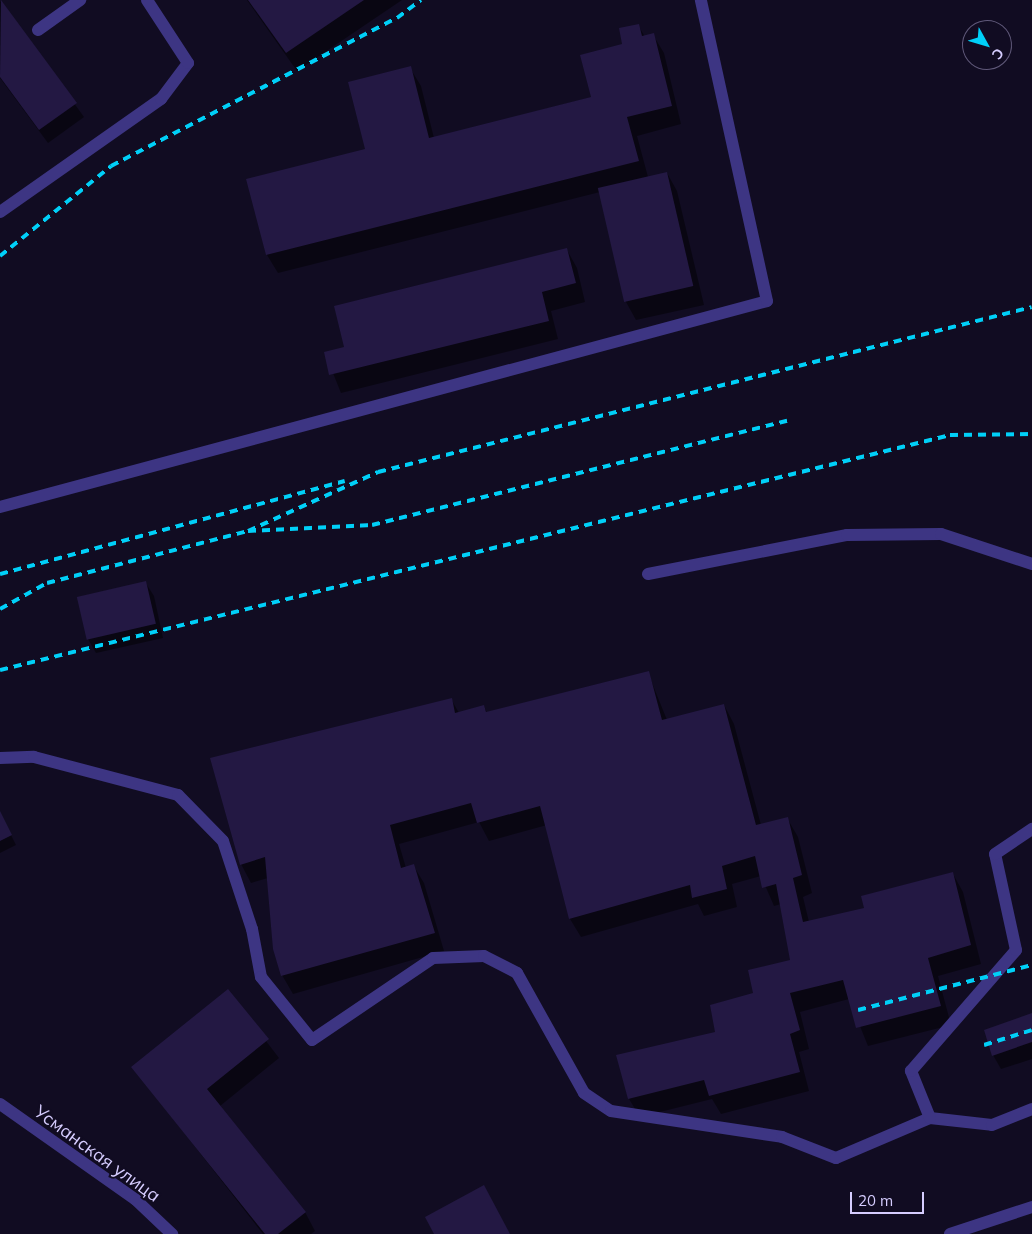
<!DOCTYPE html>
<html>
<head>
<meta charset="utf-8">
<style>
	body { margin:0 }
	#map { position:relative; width:1032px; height:1234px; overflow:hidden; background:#110c22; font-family:Mulish,sans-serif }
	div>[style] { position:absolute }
	.shadow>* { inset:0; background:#0007 }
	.building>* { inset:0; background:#231843; transform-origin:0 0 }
	.minor>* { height:12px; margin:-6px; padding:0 6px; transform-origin:6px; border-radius:6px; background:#3d3583 }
	.rail>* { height:4px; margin-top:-2px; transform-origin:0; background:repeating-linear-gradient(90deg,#00d0f8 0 8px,transparent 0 14px) }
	span { translate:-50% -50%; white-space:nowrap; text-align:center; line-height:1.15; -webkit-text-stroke:4px #110c22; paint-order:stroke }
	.street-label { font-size:18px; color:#d6cdff }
	.north { position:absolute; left:962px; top:20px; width:50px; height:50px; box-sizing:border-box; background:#110c22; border:1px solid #60597a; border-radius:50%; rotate:129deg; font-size:14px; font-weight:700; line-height:20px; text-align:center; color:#d6cdff }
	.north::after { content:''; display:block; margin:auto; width:18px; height:22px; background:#00d0f8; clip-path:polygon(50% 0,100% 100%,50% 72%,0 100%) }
	.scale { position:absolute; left:850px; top:1192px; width:74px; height:22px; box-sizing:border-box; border:2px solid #d6cdff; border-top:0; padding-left:6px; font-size:15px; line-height:18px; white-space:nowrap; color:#d6cdff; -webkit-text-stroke:4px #110c22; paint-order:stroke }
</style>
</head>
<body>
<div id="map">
	<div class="shadow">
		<i style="clip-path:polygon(247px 0,402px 0,297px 71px)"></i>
		<i style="clip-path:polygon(0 1px,84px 117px,48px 143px,0 78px)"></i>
		<i style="clip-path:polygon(638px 25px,645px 37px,653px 35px,664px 53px,681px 124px,637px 136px,648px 177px,667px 173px,677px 191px,704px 305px,636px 320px,626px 302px,600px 192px,278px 273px,267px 255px,248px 180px,367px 150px,410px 68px,421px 86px,434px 138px,592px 97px)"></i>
		<i style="clip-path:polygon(567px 250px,577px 268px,585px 302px,551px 311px,558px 339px,341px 393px,325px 353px,346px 348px)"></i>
		<i style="clip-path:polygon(145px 582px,154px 596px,163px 638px,96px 653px,88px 639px,79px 597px)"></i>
		<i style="clip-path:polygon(648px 673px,667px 720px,724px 705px,734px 724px,761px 825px,787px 818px,798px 837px,812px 893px,803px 897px,809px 922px,865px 909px,953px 874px,963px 892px,981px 964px,938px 976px,951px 1025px,868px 1046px,849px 999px,800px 1012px,809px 1049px,799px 1052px,809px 1091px,721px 1114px,712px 1099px,640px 1117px,629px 1099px,716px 1033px,792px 961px,781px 904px,774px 906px,761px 876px,732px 884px,737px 907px,704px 916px,698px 904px,581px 937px,570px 919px,547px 825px,489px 841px,479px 822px,399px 844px,406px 868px,413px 865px,424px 883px,444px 951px,293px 994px,282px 975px,268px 878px,251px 883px,241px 864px,451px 699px,459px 713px,484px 706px,487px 713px)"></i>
		<i style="clip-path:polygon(0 813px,16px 845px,0 853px)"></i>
		<i style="clip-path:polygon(228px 991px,279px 1058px,220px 1106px,305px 1212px,315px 1231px,311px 1234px,263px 1234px,133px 1067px)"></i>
		<i style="clip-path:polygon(1032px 1015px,1032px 1059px,1001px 1069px,993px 1055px)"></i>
	</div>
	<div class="building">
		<i style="clip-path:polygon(1px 0,77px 103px,39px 130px,0 77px)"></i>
		<i style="clip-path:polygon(248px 0,364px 0,286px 53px)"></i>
		<i style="clip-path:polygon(639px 24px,642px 36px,654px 33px,672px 106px,627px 117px,639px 161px,266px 255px,246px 179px,365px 149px,348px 82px,411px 66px,429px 138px,591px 97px,580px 55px,622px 44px,619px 28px)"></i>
		<i style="left:667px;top:172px;width:117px;height:71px;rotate:77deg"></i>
		<i style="clip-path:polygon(567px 248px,576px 283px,542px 292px,549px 321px,329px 375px,324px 352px,344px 347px,334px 306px)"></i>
		<i style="left:146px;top:581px;width:44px;height:71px;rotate:77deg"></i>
		<i style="clip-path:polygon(649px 671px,662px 720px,724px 704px,756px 825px,788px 817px,802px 875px,793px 878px,803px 922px,864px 908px,861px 896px,953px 872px,971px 945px,928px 958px,941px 1006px,856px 1028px,843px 980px,790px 993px,800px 1030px,790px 1034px,800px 1072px,709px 1096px,704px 1080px,628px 1099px,616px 1055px,715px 1032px,710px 1005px,753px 993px,748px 970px,790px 960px,776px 884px,762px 888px,755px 856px,722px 866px,727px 889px,692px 898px,690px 885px,569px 919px,540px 806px,477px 823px,471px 803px,390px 825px,401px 868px,414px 864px,435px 933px,281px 976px,273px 949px,265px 857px,240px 865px,210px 758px,452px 698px,455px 713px,484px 705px,486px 712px)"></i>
		<i style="clip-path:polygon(0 811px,12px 835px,0 841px)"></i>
		<i style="clip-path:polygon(228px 989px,269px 1039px,207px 1089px,306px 1212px,278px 1234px,265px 1234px,131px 1067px)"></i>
		<i style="clip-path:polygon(1032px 1013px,1032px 1042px,992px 1056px,984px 1030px)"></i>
		<i style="clip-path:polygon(484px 1185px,510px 1234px,434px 1234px,425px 1217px)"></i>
	</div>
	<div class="minor">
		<i style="left:38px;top:30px;width:52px;rotate:-35.5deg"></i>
		<i style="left:0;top:212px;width:197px;rotate:-35.1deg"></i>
		<i style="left:161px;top:99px;width:45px;rotate:-53.1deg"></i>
		<i style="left:188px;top:63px;width:75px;rotate:-123.1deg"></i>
		<i style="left:0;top:507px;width:794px;rotate:-15.03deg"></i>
		<i style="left:767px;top:301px;width:308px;rotate:-102.4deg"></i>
		<i style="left:648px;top:574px;width:203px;rotate:-11.1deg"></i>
		<i style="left:847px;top:535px;width:94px;rotate:-0.6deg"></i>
		<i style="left:941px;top:534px;width:96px;rotate:18.2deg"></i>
		<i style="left:0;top:758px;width:34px;rotate:-2deg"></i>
		<i style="left:34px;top:757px;width:149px;rotate:14.8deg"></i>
		<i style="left:178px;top:795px;width:64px;rotate:45.6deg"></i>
		<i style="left:223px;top:841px;width:93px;rotate:71.8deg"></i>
		<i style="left:252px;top:929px;width:49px;rotate:79.4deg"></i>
		<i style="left:261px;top:977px;width:81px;rotate:51deg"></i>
		<i style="left:312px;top:1040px;width:146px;rotate:-34.1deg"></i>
		<i style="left:433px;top:958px;width:51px;rotate:-2.2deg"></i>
		<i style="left:484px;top:956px;width:37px;rotate:27deg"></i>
		<i style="left:517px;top:973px;width:137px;rotate:60.8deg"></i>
		<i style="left:584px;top:1093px;width:32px;rotate:34deg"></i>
		<i style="left:611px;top:1111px;width:173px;rotate:8.6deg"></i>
		<i style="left:782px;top:1137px;width:58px;rotate:21.3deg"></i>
		<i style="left:836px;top:1158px;width:102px;rotate:-23.1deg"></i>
		<i style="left:930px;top:1118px;width:62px;rotate:6.4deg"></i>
		<i style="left:992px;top:1125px;width:43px;rotate:-21.8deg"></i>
		<i style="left:0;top:1104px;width:166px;rotate:35.2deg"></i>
		<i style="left:136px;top:1200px;width:50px;rotate:43.4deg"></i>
		<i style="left:930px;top:1118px;width:51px;rotate:-112deg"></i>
		<i style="left:911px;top:1071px;width:160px;rotate:-49deg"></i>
		<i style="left:1016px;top:950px;width:98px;rotate:-102.3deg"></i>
		<i style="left:995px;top:854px;width:45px;rotate:-34deg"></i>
		<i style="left:950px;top:1234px;width:86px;rotate:-18.2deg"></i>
	</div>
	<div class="rail">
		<i style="left:0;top:256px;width:143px;rotate:-39deg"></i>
		<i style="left:111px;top:166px;width:322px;rotate:-27.4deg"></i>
		<i style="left:397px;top:18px;width:30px;rotate:-37deg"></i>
		<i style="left:248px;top:531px;width:143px;rotate:-24.4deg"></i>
		<i style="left:378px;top:472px;width:674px;rotate:-14.16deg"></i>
		<i style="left:0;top:574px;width:357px;rotate:-15.1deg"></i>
		<i style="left:0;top:609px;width:54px;rotate:-29deg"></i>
		<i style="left:47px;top:583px;width:208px;rotate:-14.5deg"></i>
		<i style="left:248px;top:531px;width:124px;rotate:-2.8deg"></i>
		<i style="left:372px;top:525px;width:428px;rotate:-14.1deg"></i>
		<i style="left:0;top:670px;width:979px;rotate:-13.89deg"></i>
		<i style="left:950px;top:435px;width:82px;rotate:-0.7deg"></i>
		<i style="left:858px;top:1010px;width:180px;rotate:-14.5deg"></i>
		<i style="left:984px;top:1045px;width:50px;rotate:-17.4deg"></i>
	</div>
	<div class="street-label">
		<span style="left:97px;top:1154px;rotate:36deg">Усманская улица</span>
	</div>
	<div class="north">С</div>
	<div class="scale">20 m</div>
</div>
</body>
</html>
